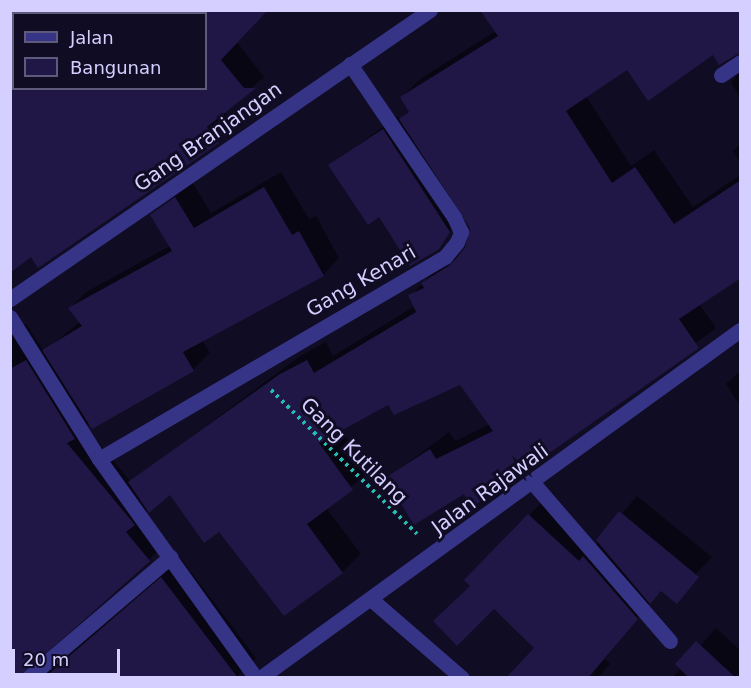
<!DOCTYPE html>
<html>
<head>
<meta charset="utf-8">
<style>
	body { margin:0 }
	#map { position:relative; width:751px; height:688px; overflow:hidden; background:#100c24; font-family:"DejaVu Sans",sans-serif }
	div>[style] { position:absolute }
	.shadow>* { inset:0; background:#0007 }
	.building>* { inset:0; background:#201746 }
	.path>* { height:4px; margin-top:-2px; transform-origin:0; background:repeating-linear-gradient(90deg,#26bcb2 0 3px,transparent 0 7.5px) }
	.minor>* { height:15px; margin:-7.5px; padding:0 7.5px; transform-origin:7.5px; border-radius:7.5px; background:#363486 }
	span { translate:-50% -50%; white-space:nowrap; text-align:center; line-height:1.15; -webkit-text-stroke:6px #100c24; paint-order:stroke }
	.street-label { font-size:20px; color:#d4cfff }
	.frame { position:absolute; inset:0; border:12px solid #d4cfff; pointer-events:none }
	.legend { position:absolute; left:12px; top:12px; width:195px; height:78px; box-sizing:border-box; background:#100c24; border:2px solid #5e5a7c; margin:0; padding:8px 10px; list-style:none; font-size:18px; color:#d4cfff }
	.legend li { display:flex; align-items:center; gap:12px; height:30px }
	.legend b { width:30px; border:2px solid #5e5a7c }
	.scale { position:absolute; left:12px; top:649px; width:108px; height:27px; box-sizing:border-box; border:3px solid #d4cfff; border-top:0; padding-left:8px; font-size:18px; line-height:21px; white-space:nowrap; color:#d4cfff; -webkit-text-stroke:4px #100c24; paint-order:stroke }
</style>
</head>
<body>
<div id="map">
	<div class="shadow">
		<i style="clip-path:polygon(evenodd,10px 10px,267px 10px,237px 42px,264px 77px,224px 112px,235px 126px,218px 142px,39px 266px,31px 255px,10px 271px,10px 10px,14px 14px,206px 14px,206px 88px,14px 88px,14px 14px)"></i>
		<i style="clip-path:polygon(496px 31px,714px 53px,627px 68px,586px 96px,631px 166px,654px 150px,693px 207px,740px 175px,740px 276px,699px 304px,716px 328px,472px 506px,464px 492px,386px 479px,449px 432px,455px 441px,490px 424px,461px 383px,388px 403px,340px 429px,371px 470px,326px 508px,361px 554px,342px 572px,219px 530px,170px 493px,144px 514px,167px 543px,17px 678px,10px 669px,10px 333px,26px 324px,44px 351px,80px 322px,70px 308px,86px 292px,170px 246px,152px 215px,192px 182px,211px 213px,281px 172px,309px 219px,316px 216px,339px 258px,323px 275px,202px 340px,210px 353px,193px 370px,85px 426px,131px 482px,300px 356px,326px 342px,333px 356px,415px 306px,410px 296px,441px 264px,464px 251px,471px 228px,460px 210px,462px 221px,411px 264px,380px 215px,330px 165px,398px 116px,400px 120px,410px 110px,402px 97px,420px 79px)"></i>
		<i style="clip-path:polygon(740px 72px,740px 98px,731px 82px)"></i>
		<i style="clip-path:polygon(740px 144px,740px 163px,733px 151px)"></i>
		<i style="clip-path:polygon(740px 371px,740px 406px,726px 384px)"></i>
		<i style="clip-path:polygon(637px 496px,712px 557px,689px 581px,662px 590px,651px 601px,605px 659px,610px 664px,598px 678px,524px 678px,536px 648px,466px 580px,545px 499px,595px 546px)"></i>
		<i style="clip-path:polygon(181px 559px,256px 658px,236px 678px,28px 678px,40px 665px,55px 667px)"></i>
		<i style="clip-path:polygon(716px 628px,740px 650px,740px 678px,672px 678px)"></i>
	</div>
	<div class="building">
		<i style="clip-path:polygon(206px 10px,268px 10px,221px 60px,244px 88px,256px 88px,207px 127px,219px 143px,38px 268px,31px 257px,10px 273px,10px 88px,206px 88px)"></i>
		<i style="clip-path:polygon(480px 10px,741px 10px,741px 52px,719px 65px,713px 55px,648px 101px,627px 70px,566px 111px,612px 183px,635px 167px,674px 224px,741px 180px,741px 278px,679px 319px,699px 348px,471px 508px,464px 494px,414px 525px,385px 478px,430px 449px,436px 459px,493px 431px,460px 385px,394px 415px,388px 405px,319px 443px,353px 490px,307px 524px,343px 573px,284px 616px,219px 532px,204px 543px,170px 495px,149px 513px,128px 482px,280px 374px,307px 360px,314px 373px,416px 312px,408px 295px,424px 288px,421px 283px,450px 265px,465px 248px,470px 228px,399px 119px,409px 112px,400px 97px,498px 36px)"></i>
		<i style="clip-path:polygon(383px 129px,450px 232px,439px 249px,410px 266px,379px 217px,368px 225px,328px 165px)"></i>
		<i style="clip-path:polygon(264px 187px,292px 235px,299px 231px,324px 276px,183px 352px,194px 371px,92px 429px,42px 350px,82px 326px,68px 308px,172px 251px,150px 215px,175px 197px,194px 228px)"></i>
		<i style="clip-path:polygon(26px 360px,75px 439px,67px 443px,135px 525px,126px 532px,150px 561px,19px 678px,10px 678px,10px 369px)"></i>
		<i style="clip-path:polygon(619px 511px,699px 577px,677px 604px,661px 591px,650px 604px,596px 540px)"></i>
		<i style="clip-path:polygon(528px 514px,579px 561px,583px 556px,638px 619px,588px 678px,506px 678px,534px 648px,494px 609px,457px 646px,433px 621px,470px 586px,464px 580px)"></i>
		<i style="clip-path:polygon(161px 577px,238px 678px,44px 678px)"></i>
		<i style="clip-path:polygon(696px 641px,736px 678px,689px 678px,675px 664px)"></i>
	</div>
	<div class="path">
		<i style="left:271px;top:390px;width:205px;rotate:44.6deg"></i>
	</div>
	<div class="minor">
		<i style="left:721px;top:75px;width:23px;rotate:-34deg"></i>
		<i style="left:10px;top:299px;width:510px;rotate:-34.53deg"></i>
		<i style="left:10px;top:317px;width:168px;rotate:57.9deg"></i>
		<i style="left:99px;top:459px;width:269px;rotate:54.4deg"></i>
		<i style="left:99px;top:459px;width:401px;rotate:-30.3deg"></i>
		<i style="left:445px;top:257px;width:19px;rotate:-51deg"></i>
		<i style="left:457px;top:242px;width:11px;rotate:-68deg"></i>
		<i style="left:461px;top:232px;width:17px;rotate:-115deg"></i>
		<i style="left:454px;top:217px;width:185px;rotate:-124.2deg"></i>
		<i style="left:533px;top:483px;width:209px;rotate:49.1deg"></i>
		<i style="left:372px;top:600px;width:119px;rotate:40.9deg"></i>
		<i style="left:28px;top:678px;width:187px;rotate:-40.4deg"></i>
		<i style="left:260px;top:678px;width:593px;rotate:-35.94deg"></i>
	</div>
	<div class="street-label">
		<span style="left:208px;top:137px;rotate:-35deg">Gang Branjangan</span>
		<span style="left:361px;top:281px;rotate:-30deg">Gang Kenari</span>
		<span style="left:354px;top:451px;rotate:45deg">Gang Kutilang</span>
		<span style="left:490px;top:489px;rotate:-36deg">Jalan Rajawali</span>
	</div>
	<div class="frame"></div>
	<ul class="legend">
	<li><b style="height:8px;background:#363486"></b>Jalan</li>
	<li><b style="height:16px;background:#201746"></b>Bangunan</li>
	</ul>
	<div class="scale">20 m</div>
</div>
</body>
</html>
